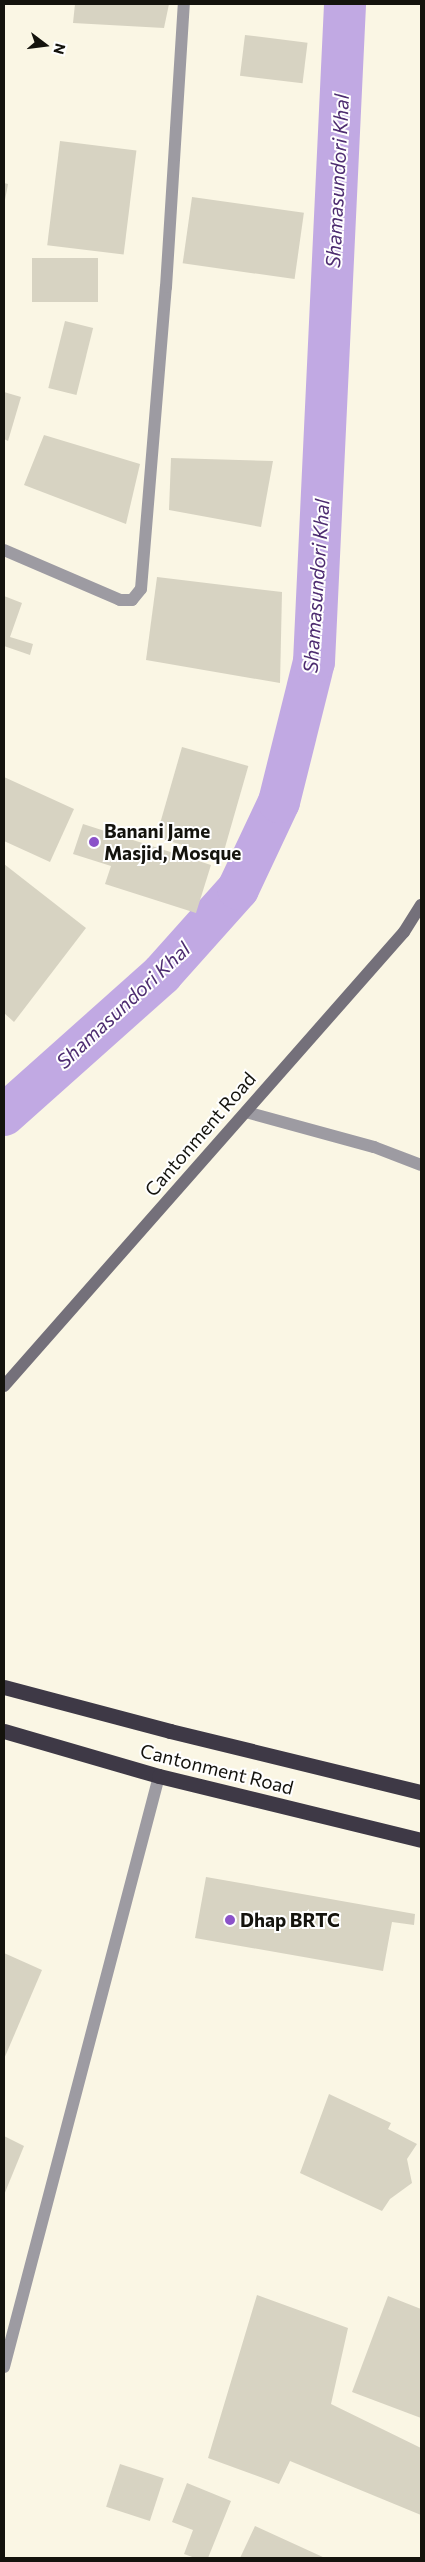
<!DOCTYPE html>
<html>
<head>
<meta charset="utf-8">
<style>
	body { margin:0 }
	#map { position:relative; width:425px; height:2562px; overflow:hidden; background:#faf6e4; font-family:Commissioner,sans-serif }
	div>[style] { position:absolute }
	.canal>* { height:42px; margin:-21px; padding:0 21px; transform-origin:21px; border-radius:21px; background:#c1a9e3 }
	.building>* { inset:0; background:#d7d3c2; transform-origin:0 0 }
	.street>* { height:12px; margin:-6px; padding:0 6px; transform-origin:6px; border-radius:6px; background:#9d9ba2 }
	.secondary>* { height:12px; margin:-6px; padding:0 6px; transform-origin:6px; border-radius:6px; background:#74707a }
	.highway>* { height:15px; margin:-7.5px; padding:0 7.5px; transform-origin:7.5px; border-radius:7.5px; background:#3e3946 }
	.dots>* { width:14px; height:14px; translate:-50% -50%; box-sizing:border-box; border:2px solid #fff; border-radius:50% }
	span { translate:-50% -50%; white-space:nowrap; text-align:center; line-height:1.15; -webkit-text-stroke:4px #fff; paint-order:stroke }
	.poi-label { font-size:19px; color:#14130d; font-weight:700 }
	.left { translate:0 -50%; text-align:left }
	.street-label { font-size:19px; color:#14130d }
	.water-label { font-size:20px; color:#4d2c70; font-style:italic }
	.frame { position:absolute; inset:0; border:5px solid #14130d; pointer-events:none }
	.north { position:absolute; left:20px; top:20px; width:50px; height:50px; -webkit-text-stroke:4px #fff; paint-order:stroke; rotate:105deg; font-size:14px; font-weight:700; line-height:20px; text-align:center; color:#14130d }
	.north::after { content:''; display:block; margin:auto; width:18px; height:22px; background:#14130d; clip-path:polygon(50% 0,100% 100%,50% 72%,0 100%) }
</style>
</head>
<body>
<div id="map">
	<div class="canal">
		<i style="left:4px;top:1115px;width:212px;rotate:-41.7deg"></i>
		<i style="left:162px;top:974px;width:114px;rotate:-48.2deg"></i>
		<i style="left:238px;top:889px;width:96px;rotate:-64.8deg"></i>
		<i style="left:279px;top:802px;width:144px;rotate:-76deg"></i>
		<i style="left:314px;top:662px;width:659px;rotate:-87.3deg"></i>
	</div>
	<div class="building">
		<i style="clip-path:polygon(75px 4px,169px 4px,164px 28px,73px 23px)"></i>
		<i style="left:245px;top:35px;width:63px;height:41px;rotate:7deg"></i>
		<i style="left:60px;top:141px;width:77px;height:105px;rotate:7deg"></i>
		<i style="clip-path:polygon(4px 183px,8px 184px,5px 200px,4px 200px)"></i>
		<i style="left:192px;top:197px;width:113px;height:67px;rotate:8deg"></i>
		<i style="left:32px;top:258px;width:66px;height:44px"></i>
		<i style="left:65px;top:321px;width:29px;height:69px;rotate:14deg"></i>
		<i style="clip-path:polygon(4px 392px,21px 397px,8px 441px,4px 439px)"></i>
		<i style="clip-path:polygon(44px 435px,140px 464px,126px 524px,24px 485px)"></i>
		<i style="clip-path:polygon(171px 458px,273px 461px,261px 527px,169px 510px)"></i>
		<i style="clip-path:polygon(157px 577px,282px 592px,280px 683px,146px 660px)"></i>
		<i style="clip-path:polygon(4px 596px,22px 603px,10px 637px,33px 644px,30px 655px,4px 646px)"></i>
		<i style="left:182px;top:747px;width:69px;height:94px;rotate:16deg"></i>
		<i style="clip-path:polygon(4px 777px,74px 809px,50px 862px,4px 841px)"></i>
		<i style="clip-path:polygon(83px 824px,211px 865px,196px 913px,105px 884px,111px 866px,73px 854px)"></i>
		<i style="clip-path:polygon(4px 864px,86px 928px,14px 1022px,4px 1013px)"></i>
		<i style="clip-path:polygon(206px 1877px,415px 1914px,414px 1925px,392px 1922px,383px 1971px,195px 1938px)"></i>
		<i style="clip-path:polygon(4px 1953px,42px 1970px,4px 2059px)"></i>
		<i style="clip-path:polygon(329px 2094px,391px 2123px,388px 2129px,417px 2144px,407px 2159px,412px 2183px,390px 2199px,382px 2211px,300px 2173px)"></i>
		<i style="clip-path:polygon(4px 2136px,24px 2146px,4px 2195px)"></i>
		<i style="clip-path:polygon(257px 2295px,348px 2328px,331px 2404px,421px 2448px,421px 2515px,290px 2461px,279px 2484px,208px 2458px)"></i>
		<i style="clip-path:polygon(388px 2296px,421px 2309px,421px 2418px,352px 2392px)"></i>
		<i style="left:120px;top:2464px;width:46px;height:45px;rotate:18deg"></i>
		<i style="clip-path:polygon(187px 2483px,231px 2501px,208px 2558px,195px 2558px,184px 2554px,193px 2530px,172px 2522px)"></i>
		<i style="clip-path:polygon(255px 2526px,325px 2558px,240px 2558px)"></i>
	</div>
	<div class="street">
		<i style="left:4px;top:550px;width:126px;rotate:23.3deg"></i>
		<i style="left:120px;top:600px;width:12px"></i>
		<i style="left:132px;top:600px;width:14px;rotate:-51deg"></i>
		<i style="left:141px;top:589px;width:303px;rotate:-85.3deg"></i>
		<i style="left:166px;top:287px;width:284px;rotate:-86.4deg"></i>
		<i style="left:246px;top:1112px;width:133px;rotate:15.3deg"></i>
		<i style="left:374px;top:1147px;width:50px;rotate:21deg"></i>
		<i style="left:4px;top:2367px;width:611px;rotate:-75.3deg"></i>
	</div>
	<div class="secondary">
		<i style="left:4px;top:1386px;width:605px;rotate:-48.62deg"></i>
		<i style="left:404px;top:932px;width:32px;rotate:-58deg"></i>
	</div>
	<div class="highway">
		<i style="left:4px;top:1687px;width:172px;rotate:14.8deg"></i>
		<i style="left:170px;top:1731px;width:258px;rotate:13.7deg"></i>
		<i style="left:4px;top:1731px;width:161px;rotate:16.2deg"></i>
		<i style="left:159px;top:1776px;width:270px;rotate:13.7deg"></i>
	</div>
	<div class="dots">
		<i style="left:94px;top:842px;background:#8b52c9"></i>
		<i style="left:230px;top:1920px;background:#8b52c9"></i>
	</div>
	<div class="poi-label">
		<span class="left" style="left:104px;top:842px">Banani Jame<br>Masjid, Mosque</span>
		<span class="left" style="left:240px;top:1920px">Dhap BRTC</span>
	</div>
	<div class="street-label">
		<span style="left:200px;top:1134px;rotate:-49deg">Cantonment Road</span>
		<span style="left:217px;top:1769px;rotate:14deg">Cantonment Road</span>
	</div>
	<div class="water-label">
		<span style="left:337px;top:181px;rotate:-87deg">Shamasundori Khal</span>
		<span style="left:316px;top:586px;rotate:-86deg">Shamasundori Khal</span>
		<span style="left:123px;top:1005px;rotate:-43deg">Shamasundori Khal</span>
	</div>
	<div class="frame"></div>
	<div class="north">N</div>
</div>
</body>
</html>
